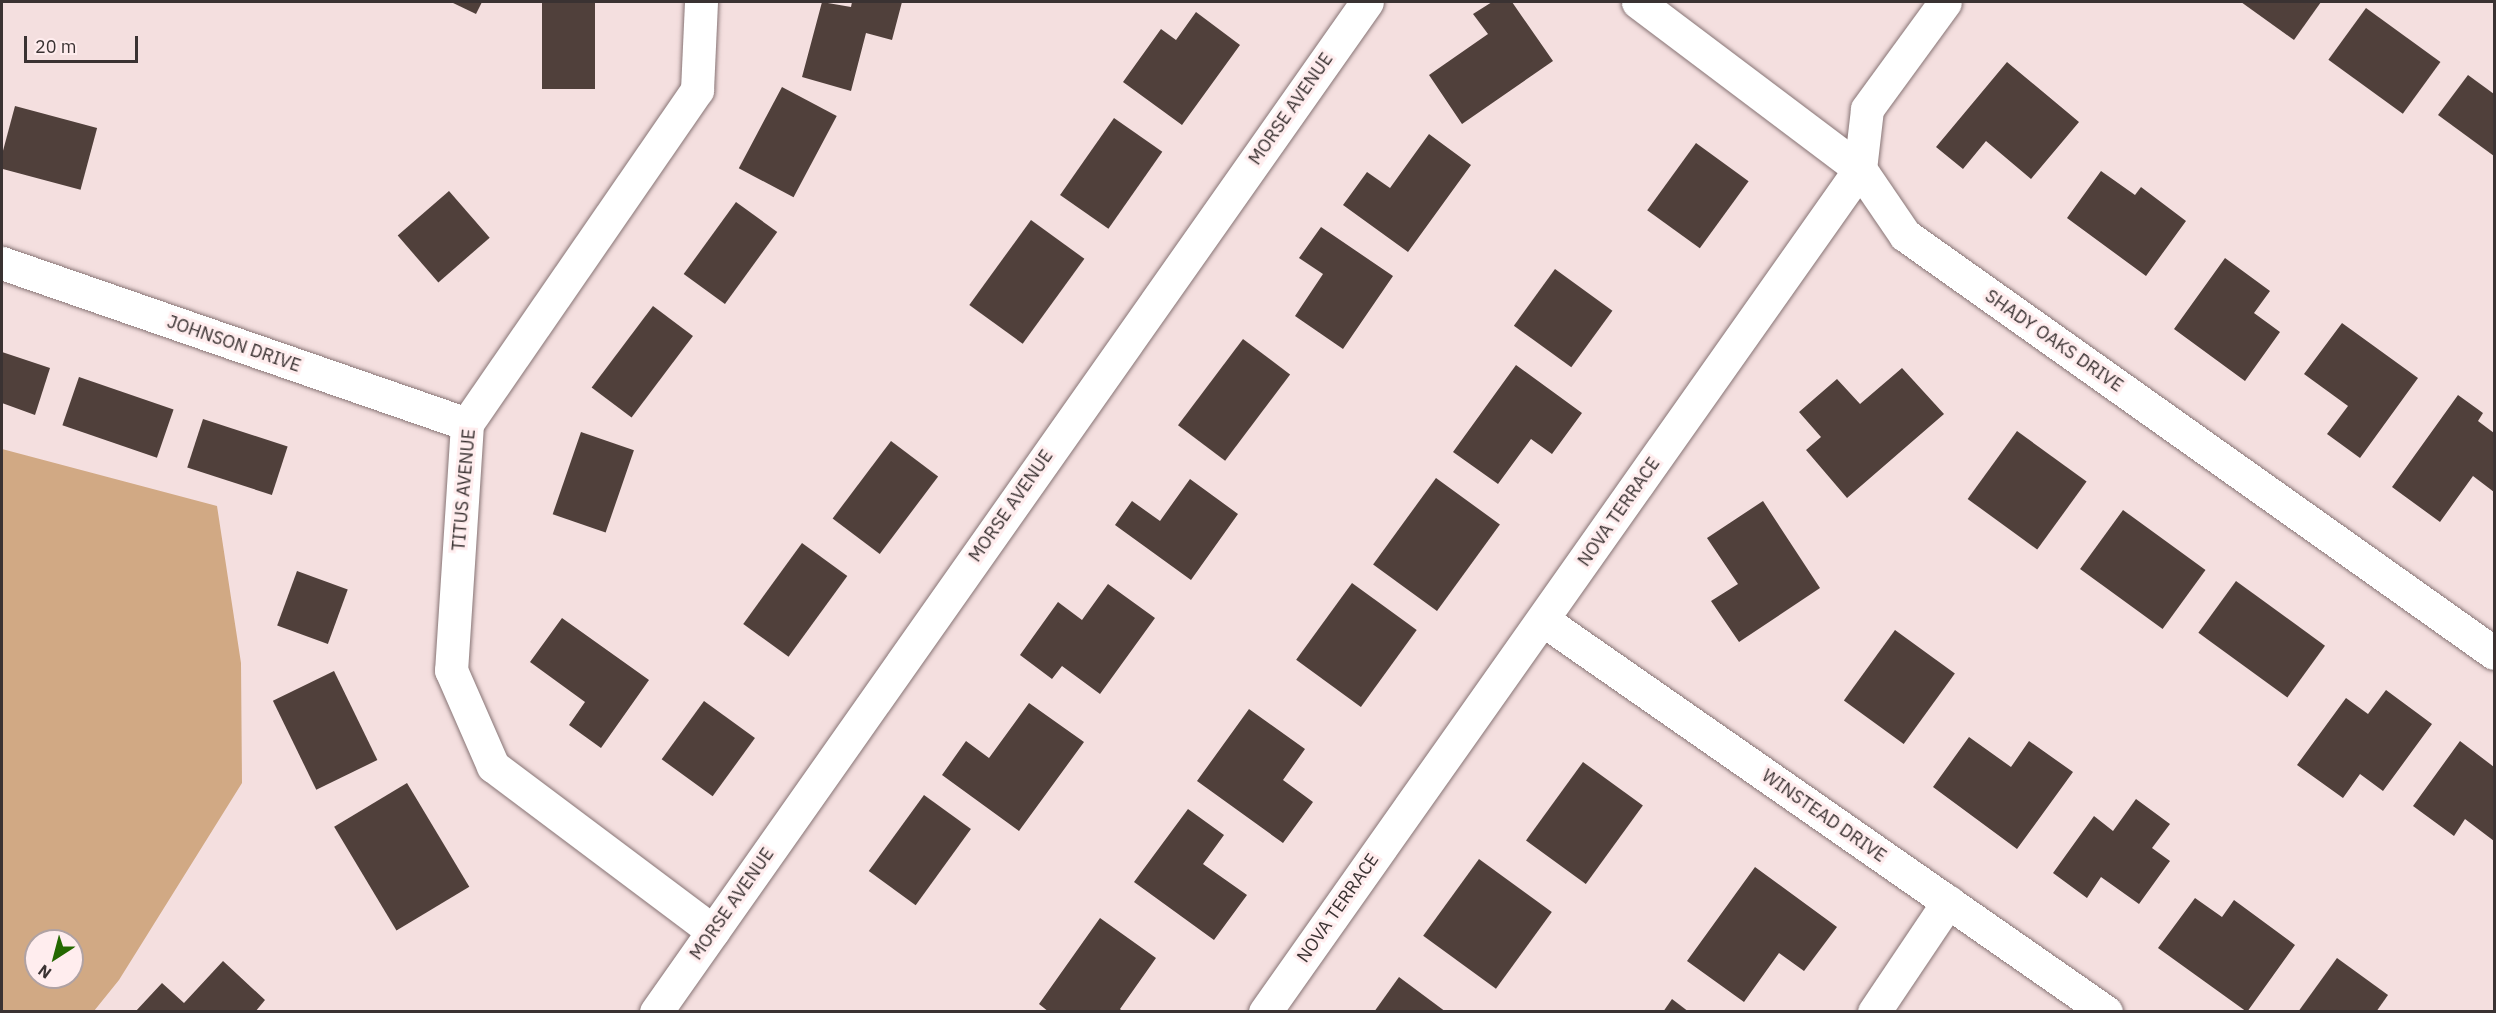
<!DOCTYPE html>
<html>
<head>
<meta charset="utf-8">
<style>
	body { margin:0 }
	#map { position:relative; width:2496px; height:1013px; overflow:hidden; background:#f4dfdf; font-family:"IBM Plex Sans",sans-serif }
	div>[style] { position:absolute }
	.green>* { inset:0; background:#d1a984 }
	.building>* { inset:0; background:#50403b; transform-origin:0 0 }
	.roads { filter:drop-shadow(0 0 2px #877475) drop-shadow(0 0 2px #877475) }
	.street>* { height:33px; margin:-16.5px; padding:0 16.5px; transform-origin:16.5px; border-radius:16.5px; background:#fff }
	span { translate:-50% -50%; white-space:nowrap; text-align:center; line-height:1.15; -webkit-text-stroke:6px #ffedee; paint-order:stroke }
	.street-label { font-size:18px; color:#3a3232 }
	.frame { position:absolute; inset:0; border:3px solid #3a3232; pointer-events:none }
	.north { position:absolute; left:24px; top:929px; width:60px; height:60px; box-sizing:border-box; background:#ffedee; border:2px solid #b0a2a3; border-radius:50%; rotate:216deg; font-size:16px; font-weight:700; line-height:24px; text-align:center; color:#3a3232 }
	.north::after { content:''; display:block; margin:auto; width:21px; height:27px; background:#246800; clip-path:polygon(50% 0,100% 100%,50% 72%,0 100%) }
	.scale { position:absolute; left:24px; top:36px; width:114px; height:27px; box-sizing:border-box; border:3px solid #3a3232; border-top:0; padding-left:8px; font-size:18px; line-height:21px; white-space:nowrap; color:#3a3232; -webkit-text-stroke:4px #ffedee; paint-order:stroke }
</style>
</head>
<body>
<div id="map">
	<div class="green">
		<i style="clip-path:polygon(evenodd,2px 449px,217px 506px,241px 663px,242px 783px,119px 980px,94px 1011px,2px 1011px,2px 449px,36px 941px,72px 941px,72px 977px,36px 977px,36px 941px)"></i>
	</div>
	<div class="building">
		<i style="clip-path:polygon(451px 2px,482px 2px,476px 14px)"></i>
		<i style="left:542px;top:2px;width:53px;height:87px"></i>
		<i style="clip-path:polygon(822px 2px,851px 7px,852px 2px,902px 2px,892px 40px,866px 33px,851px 91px,802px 77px)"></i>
		<i style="clip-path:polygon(1492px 2px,1512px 2px,1553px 61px,1462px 124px,1429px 75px,1488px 34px,1473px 14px)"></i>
		<i style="clip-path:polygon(2241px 2px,2321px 2px,2294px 40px)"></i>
		<i style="left:2366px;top:8px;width:92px;height:64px;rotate:36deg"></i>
		<i style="clip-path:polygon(1196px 12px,1240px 45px,1182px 125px,1123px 82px,1161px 29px,1176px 40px)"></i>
		<i style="clip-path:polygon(2007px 62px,2079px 122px,2031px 179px,1986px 141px,1963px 169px,1936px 147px)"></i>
		<i style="clip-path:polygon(2468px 75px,2494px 94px,2494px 156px,2438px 115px)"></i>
		<i style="left:782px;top:87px;width:62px;height:92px;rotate:28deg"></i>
		<i style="left:15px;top:106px;width:85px;height:64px;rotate:15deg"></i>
		<i style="left:1114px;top:118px;width:59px;height:94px;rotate:35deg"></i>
		<i style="clip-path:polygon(1429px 134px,1471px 165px,1408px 252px,1343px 205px,1367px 172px,1390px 188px)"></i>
		<i style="left:1696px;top:143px;width:65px;height:83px;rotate:36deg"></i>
		<i style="clip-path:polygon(2101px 171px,2135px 195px,2141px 187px,2186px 221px,2146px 276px,2067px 218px)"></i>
		<i style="left:449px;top:191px;width:62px;height:68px;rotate:49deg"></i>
		<i style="left:736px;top:202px;width:51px;height:89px;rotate:36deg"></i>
		<i style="left:1031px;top:220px;width:66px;height:105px;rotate:36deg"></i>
		<i style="clip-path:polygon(1321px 227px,1393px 276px,1343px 349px,1295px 316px,1323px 274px,1299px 258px)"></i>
		<i style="clip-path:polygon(2225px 258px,2270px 291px,2254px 313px,2280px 332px,2245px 381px,2174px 329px)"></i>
		<i style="left:1555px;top:269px;width:71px;height:70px;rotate:36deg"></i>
		<i style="left:653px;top:306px;width:50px;height:102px;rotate:37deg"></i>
		<i style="clip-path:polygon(2342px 323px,2418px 378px,2360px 458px,2327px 434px,2348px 406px,2304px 374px)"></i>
		<i style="left:1243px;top:339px;width:59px;height:108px;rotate:37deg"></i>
		<i style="clip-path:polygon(2px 352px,50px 368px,35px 415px,2px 403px)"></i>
		<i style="clip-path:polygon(1516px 365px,1582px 413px,1552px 454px,1531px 439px,1498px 484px,1453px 452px)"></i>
		<i style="clip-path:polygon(1902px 368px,1944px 414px,1847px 498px,1806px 450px,1821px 437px,1799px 412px,1837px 379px,1860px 404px)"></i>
		<i style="left:79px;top:377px;width:100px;height:51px;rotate:19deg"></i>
		<i style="clip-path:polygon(2458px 395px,2483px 413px,2478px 421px,2494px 433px,2494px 492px,2473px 476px,2440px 522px,2392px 487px)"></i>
		<i style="left:203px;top:419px;width:89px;height:51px;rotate:18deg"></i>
		<i style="left:2017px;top:431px;width:86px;height:84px;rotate:36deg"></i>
		<i style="left:581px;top:432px;width:56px;height:87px;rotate:19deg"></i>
		<i style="left:891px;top:441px;width:59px;height:97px;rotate:37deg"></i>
		<i style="left:1436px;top:478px;width:79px;height:107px;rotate:36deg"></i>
		<i style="clip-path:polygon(1190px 479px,1238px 514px,1191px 580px,1115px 525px,1132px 501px,1160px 521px)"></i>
		<i style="clip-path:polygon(1763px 501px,1820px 588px,1739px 642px,1711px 601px,1738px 584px,1707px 538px)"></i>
		<i style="left:2123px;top:510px;width:102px;height:73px;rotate:36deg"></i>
		<i style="left:802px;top:543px;width:56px;height:100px;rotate:36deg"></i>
		<i style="left:297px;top:571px;width:54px;height:58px;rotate:20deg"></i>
		<i style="left:2236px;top:581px;width:110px;height:64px;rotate:36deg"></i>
		<i style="left:1352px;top:583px;width:80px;height:95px;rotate:36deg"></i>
		<i style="clip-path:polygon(1108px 584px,1155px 618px,1100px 694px,1062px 666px,1052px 679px,1020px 655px,1058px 602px,1082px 620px)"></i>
		<i style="clip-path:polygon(562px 618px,649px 680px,601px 748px,569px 725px,585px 702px,530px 662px)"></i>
		<i style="left:1895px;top:630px;width:74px;height:87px;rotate:36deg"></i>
		<i style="left:334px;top:671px;width:99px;height:68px;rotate:64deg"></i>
		<i style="clip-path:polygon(2386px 690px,2432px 724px,2383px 791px,2360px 774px,2343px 798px,2297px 765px,2346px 698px,2368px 714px)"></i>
		<i style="left:704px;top:701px;width:63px;height:72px;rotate:36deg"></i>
		<i style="clip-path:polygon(1029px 703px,1084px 742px,1019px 831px,942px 775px,966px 741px,989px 758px)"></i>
		<i style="clip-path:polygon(1249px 709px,1305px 749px,1283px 780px,1313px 802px,1283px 843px,1197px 781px)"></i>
		<i style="clip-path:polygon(1969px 737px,2011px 767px,2029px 741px,2073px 772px,2017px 849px,1933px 787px)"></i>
		<i style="clip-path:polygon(2460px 741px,2494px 767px,2494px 841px,2465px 819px,2454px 836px,2413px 806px)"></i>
		<i style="left:1583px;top:762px;width:74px;height:97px;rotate:36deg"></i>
		<i style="left:407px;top:783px;width:121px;height:85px;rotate:59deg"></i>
		<i style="left:924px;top:795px;width:58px;height:94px;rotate:36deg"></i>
		<i style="clip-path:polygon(2136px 799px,2170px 824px,2152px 848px,2170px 861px,2139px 904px,2101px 877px,2087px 898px,2053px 873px,2094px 816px,2113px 831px)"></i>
		<i style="clip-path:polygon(1188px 809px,1224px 835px,1203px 864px,1247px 895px,1214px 940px,1134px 882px)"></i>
		<i style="left:1479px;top:859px;width:90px;height:95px;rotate:36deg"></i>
		<i style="clip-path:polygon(1755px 867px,1837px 927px,1804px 971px,1779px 953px,1744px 1002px,1687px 961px)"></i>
		<i style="clip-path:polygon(2195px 898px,2222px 917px,2234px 900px,2295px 945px,2247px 1012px,2158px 948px)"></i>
		<i style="clip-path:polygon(1100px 918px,1156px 958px,1120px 1009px,1123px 1012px,1049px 1012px,1039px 1004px)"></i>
		<i style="clip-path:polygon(2337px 958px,2388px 995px,2376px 1012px,2298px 1012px)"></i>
		<i style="clip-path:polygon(223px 961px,265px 1000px,255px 1012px,135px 1012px,162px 983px,184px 1003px)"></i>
		<i style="clip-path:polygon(1399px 977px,1446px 1012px,1374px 1012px)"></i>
		<i style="clip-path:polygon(1672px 999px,1689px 1012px,1663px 1012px)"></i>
	</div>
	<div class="roads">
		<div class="street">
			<i style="left:701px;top:2px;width:88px;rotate:92.6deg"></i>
			<i style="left:697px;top:90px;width:406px;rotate:124.6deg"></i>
			<i style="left:467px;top:424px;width:247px;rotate:93.7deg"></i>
			<i style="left:451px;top:670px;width:105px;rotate:66.4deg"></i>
			<i style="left:493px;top:766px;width:275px;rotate:36.9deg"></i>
			<i style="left:1638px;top:2px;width:278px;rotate:37deg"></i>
			<i style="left:1860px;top:169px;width:80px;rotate:55.7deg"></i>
			<i style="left:1905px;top:235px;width:722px;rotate:35.36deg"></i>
			<i style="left:2px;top:263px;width:492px;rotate:19.1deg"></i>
			<i style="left:1543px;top:620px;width:686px;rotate:34.85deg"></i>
			<i style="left:656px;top:1012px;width:1235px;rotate:-54.86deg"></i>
			<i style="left:1265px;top:1012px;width:1032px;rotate:-54.79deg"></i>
			<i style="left:1860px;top:169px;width:60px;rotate:-83.3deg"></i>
			<i style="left:1867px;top:109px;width:132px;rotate:-53.9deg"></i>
			<i style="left:1874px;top:1012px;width:133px;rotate:-56.1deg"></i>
		</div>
	</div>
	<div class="street-label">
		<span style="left:1291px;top:109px;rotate:-55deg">MORSE AVENUE</span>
		<span style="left:2054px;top:341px;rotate:35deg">SHADY OAKS DRIVE</span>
		<span style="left:234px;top:344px;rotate:19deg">JOHNSON DRIVE</span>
		<span style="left:464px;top:490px;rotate:-85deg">TITUS AVENUE</span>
		<span style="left:1011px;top:506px;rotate:-55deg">MORSE AVENUE</span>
		<span style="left:1619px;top:512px;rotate:-55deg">NOVA TERRACE</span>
		<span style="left:1824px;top:816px;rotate:35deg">WINSTEAD DRIVE</span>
		<span style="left:732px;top:904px;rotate:-55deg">MORSE AVENUE</span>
		<span style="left:1338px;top:908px;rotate:-55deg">NOVA TERRACE</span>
	</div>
	<div class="frame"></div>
	<div class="north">N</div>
	<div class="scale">20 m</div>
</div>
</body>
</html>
